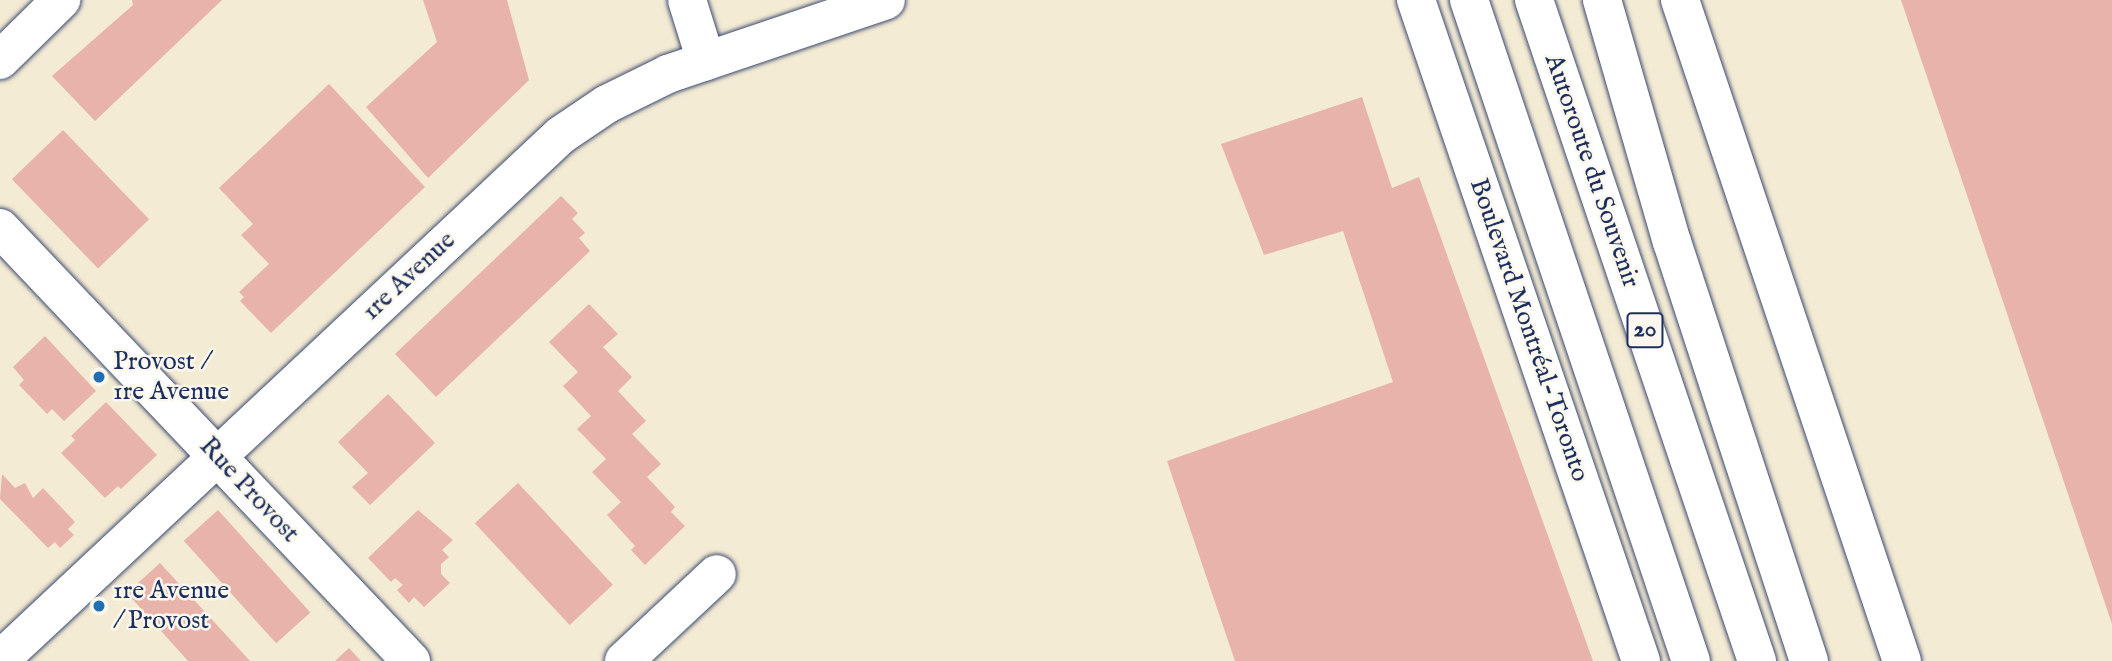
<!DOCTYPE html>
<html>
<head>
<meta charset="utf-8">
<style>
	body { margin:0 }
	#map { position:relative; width:2112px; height:661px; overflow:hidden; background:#f4ebd4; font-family:"IM FELL English",serif }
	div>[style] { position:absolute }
	.building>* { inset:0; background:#e8b3a9; transform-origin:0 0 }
	.roads { filter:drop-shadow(0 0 2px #3c4b70) drop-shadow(0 0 2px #3c4b70) }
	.minor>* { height:38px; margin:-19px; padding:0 19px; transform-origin:19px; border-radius:19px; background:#fff }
	.major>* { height:38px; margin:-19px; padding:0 19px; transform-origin:19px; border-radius:19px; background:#fff }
	.highway>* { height:38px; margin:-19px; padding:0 19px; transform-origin:19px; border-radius:19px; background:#fff }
	.dots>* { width:19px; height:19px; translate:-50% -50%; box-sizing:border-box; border:4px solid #fbf7ec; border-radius:50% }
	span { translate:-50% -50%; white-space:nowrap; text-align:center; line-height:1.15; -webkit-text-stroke:5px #fbf7ec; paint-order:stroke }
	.shield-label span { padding:2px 5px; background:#fbf7ec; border:2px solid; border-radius:5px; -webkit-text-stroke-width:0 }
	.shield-label { font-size:24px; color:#1b2f5e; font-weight:700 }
	.street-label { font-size:26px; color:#1b2f5e }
	.poi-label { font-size:26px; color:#1b2f5e }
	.left { translate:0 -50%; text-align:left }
</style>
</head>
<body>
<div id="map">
	<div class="building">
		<i style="clip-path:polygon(132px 0,222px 0,95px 121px,52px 76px,133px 5px)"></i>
		<i style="clip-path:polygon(423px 0,507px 0,529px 80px,428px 178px,366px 107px,437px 42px)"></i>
		<i style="clip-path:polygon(1901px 0,2112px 0,2112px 624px)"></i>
		<i style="clip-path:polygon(329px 84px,425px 187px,271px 333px,240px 301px,244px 297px,239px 292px,269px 264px,241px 235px,253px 224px,219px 188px)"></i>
		<i style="clip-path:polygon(1362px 97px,1392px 188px,1419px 177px,1593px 661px,1235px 661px,1167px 461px,1393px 382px,1343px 231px,1264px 255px,1221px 144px)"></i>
		<i style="left:63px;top:130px;width:124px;height:71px;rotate:46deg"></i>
		<i style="clip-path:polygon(561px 196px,578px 213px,572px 219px,585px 233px,579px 238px,590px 251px,436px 397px,395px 354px)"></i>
		<i style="clip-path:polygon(589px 304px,618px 334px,603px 347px,632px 377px,618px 391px,646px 421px,632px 434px,661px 464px,647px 477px,675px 507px,671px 512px,685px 526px,645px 565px,631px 550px,635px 546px,607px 515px,621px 502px,592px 472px,606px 459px,577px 429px,591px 416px,563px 386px,578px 372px,549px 342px)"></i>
		<i style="clip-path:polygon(45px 336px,96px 391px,64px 421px,52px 409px,47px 414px,19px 385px,24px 380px,13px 367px)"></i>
		<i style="clip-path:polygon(388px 394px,435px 443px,370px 505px,352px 487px,368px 473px,338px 442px)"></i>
		<i style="clip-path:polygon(106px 402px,157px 455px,121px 489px,118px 486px,105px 498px,61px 453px,75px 440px,71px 436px)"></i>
		<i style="clip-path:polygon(2px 474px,15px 488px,25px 483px,33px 498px,43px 488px,75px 522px,68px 529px,74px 535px,60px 548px,55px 542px,48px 548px,0 499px)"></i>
		<i style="left:518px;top:483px;width:139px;height:59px;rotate:47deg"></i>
		<i style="left:218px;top:510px;width:138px;height:46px;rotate:48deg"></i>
		<i style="clip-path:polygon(418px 510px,453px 540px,442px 550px,449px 557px,441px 564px,441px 574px,450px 583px,424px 607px,414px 597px,409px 603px,397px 590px,403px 585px,395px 578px,391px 582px,368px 558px)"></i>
		<i style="clip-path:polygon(160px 563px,250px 661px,188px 661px,127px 593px)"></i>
		<i style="clip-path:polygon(349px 648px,361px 661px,335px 661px)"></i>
	</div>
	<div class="roads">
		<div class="minor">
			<i style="left:687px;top:0;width:64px;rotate:72.7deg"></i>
			<i style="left:1680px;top:0;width:697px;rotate:71.44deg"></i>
			<i style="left:0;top:60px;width:86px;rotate:-44.5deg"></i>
			<i style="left:0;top:228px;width:597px;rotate:46.49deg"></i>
			<i style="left:0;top:660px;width:768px;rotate:-43.1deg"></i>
			<i style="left:561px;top:135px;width:55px;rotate:-34deg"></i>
			<i style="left:607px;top:104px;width:68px;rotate:-26.2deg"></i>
			<i style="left:668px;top:74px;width:230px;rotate:-18.7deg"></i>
			<i style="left:624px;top:661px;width:127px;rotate:-43.1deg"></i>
		</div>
		<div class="major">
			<i style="left:1416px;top:0;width:698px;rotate:71.2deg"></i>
			<i style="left:1602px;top:0;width:252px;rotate:73.9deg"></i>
			<i style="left:1672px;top:242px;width:441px;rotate:71.9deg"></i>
		</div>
		<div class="highway">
			<i style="left:1469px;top:0;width:697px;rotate:71.44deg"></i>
			<i style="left:1534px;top:0;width:698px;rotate:71.36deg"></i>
		</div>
	</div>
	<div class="dots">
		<i style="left:99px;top:377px;background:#1f6fb2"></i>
		<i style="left:99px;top:606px;background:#1f6fb2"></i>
	</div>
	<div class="shield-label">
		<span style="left:1645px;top:330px">20</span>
	</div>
	<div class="street-label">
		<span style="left:1592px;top:171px;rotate:71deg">Autoroute du Souvenir</span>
		<span style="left:409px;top:276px;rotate:-43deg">1re Avenue</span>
		<span style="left:1529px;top:330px;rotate:71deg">Boulevard Montréal-Toronto</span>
		<span style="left:249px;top:490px;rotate:47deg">Rue Provost</span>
	</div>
	<div class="poi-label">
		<span class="left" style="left:113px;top:377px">Provost /<br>1re Avenue</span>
		<span class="left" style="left:113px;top:606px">1re Avenue<br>/ Provost</span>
	</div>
</div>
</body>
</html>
